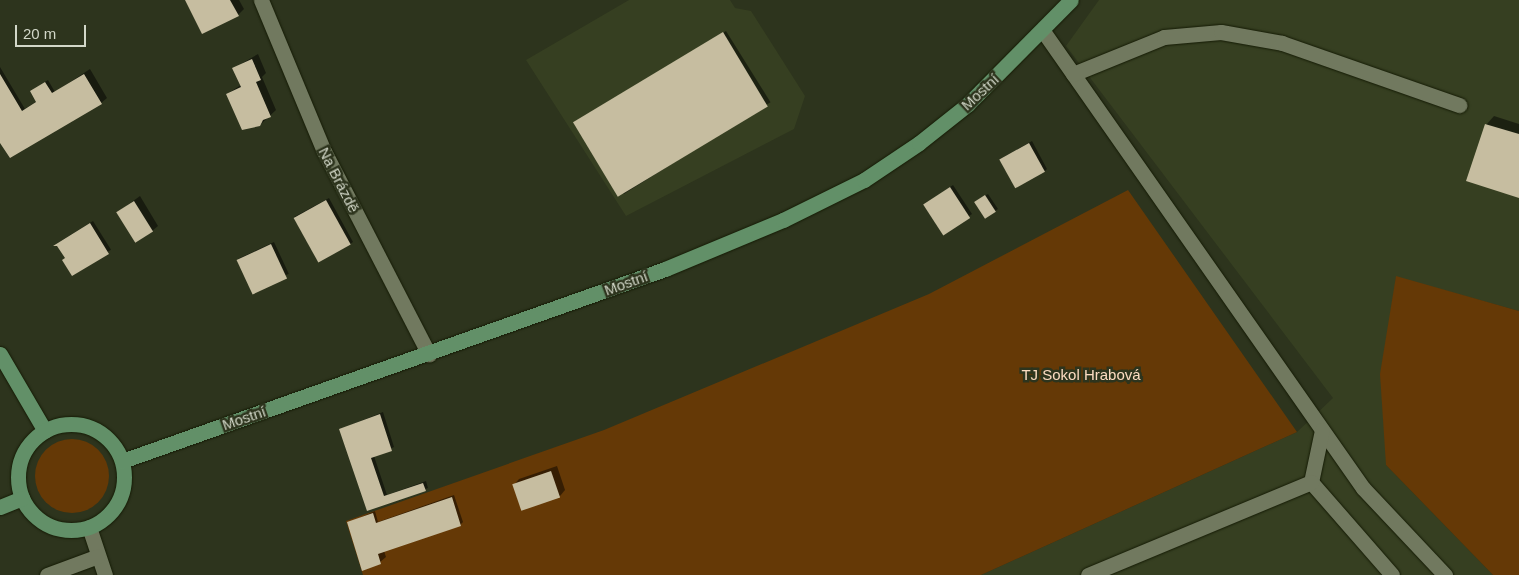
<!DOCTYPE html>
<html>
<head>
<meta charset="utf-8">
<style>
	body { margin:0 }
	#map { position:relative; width:1519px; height:575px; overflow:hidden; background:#2d341d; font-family:Helvetica,sans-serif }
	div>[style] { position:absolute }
	.built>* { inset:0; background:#363f21 }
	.green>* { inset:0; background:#653906 }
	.round { border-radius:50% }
	.shadow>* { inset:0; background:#0007; transform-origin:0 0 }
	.building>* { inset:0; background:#c6bda0; transform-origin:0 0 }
	.roads { filter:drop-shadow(0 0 1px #151b05) drop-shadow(0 0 1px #151b05) }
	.minor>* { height:15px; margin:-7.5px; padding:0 7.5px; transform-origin:7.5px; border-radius:7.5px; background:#71795f }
	.major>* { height:15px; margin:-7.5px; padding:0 7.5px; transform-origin:7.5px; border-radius:7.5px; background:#629068 }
	.major>.ring { margin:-7.5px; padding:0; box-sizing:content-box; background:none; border:15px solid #629068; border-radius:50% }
	span { translate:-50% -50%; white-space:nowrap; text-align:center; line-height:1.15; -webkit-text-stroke:5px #2d341d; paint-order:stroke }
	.street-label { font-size:15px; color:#d2d7c8 }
	.park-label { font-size:15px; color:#fbdbc0 }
	.scale { position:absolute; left:15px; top:25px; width:71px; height:22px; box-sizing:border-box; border:2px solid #d2d7c8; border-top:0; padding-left:6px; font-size:15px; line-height:18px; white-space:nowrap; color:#d2d7c8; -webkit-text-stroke:4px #2d341d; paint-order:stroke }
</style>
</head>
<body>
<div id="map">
	<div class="built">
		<i style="clip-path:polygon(629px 0,730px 0,735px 8px,751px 11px,805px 96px,794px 129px,626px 216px,526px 60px)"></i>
		<i style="clip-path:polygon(1099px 0,1519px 0,1519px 311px,1396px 277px,1386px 465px,1493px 575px,981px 575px,1297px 432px,1333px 398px,1066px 46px)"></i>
	</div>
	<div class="green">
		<i style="clip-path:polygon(1128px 190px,1297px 432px,981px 575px,363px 575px,346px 521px,604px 430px,929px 294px)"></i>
		<i style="clip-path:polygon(1396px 276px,1519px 311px,1519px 575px,1493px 575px,1386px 465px,1380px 374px)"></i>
		<i class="round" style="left:35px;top:439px;width:74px;height:74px"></i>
	</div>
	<div class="shadow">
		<i style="clip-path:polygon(187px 0,239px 0,244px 9px,238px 15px)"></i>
		<i style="left:726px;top:31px;width:84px;height:173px;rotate:58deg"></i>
		<i style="clip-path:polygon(258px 54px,266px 73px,262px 77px,276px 110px,260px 125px,227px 94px,241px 85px,234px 68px)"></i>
		<i style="clip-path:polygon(0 67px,25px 109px,37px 101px,32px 91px,34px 89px,48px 80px,55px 92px,90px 69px,107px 98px,101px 103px,0 140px)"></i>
		<i style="clip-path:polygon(1494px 116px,1519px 124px,1519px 196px,1486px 125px)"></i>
		<i style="clip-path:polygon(1032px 141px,1047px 169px,1045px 171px,1000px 159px)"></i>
		<i style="clip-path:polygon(953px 185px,972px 214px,943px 234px,927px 203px)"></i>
		<i style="clip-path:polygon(988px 194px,998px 209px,995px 211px,978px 200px)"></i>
		<i style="clip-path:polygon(140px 196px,158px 226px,152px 231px,118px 212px)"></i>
		<i style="clip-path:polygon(329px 198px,353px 242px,350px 244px,294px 217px)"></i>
		<i style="left:93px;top:221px;width:34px;height:43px;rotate:58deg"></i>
		<i style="left:274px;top:242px;width:35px;height:39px;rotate:65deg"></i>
		<i style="clip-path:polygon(383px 412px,394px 447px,374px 456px,387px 495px,426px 481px,428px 488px,368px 510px,341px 429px)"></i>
		<i style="clip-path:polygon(557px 466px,565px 490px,560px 496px,522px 509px,514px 485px,519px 479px)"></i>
		<i style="clip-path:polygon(454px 495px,463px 522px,460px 525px,384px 551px,386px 557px,380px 562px,348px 523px,375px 511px,378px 522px)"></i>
	</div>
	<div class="building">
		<i style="clip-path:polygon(185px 0,230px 0,239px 16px,202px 34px)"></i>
		<i style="left:723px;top:32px;width:87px;height:175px;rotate:59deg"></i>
		<i style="clip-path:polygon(252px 59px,261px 80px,256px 82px,271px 117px,263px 120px,260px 126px,242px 130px,226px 94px,241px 87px,232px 68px)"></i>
		<i style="clip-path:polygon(0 74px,22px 111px,36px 102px,30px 91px,45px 82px,52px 93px,84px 74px,102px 104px,10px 158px,0 143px)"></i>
		<i style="clip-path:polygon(1485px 124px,1519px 134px,1519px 198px,1466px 181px)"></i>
		<i style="left:1029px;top:143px;width:33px;height:34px;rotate:61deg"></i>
		<i style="left:950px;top:187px;width:37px;height:32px;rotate:57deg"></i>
		<i style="left:985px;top:195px;width:20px;height:13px;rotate:57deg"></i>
		<i style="left:326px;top:200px;width:51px;height:37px;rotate:61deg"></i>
		<i style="left:134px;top:201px;width:36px;height:21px;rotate:58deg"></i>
		<i style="clip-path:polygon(90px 223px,109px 254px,72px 276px,62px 260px,65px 258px,57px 246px,53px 246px)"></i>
		<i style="left:271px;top:244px;width:38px;height:38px;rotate:65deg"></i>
		<i style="clip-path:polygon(380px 414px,392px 451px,371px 458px,384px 496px,423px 483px,426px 491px,367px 511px,339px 429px)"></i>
		<i style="left:551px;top:471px;width:28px;height:41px;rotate:71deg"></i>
		<i style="clip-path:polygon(452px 497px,461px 526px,378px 554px,381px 564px,362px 571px,347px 522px,373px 513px,376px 523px)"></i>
	</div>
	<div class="roads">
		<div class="minor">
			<i style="left:261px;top:0;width:164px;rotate:67.4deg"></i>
			<i style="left:324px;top:151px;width:229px;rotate:62.7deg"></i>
			<i style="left:1043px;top:31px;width:558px;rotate:55deg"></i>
			<i style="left:1363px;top:488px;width:120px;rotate:46.7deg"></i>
			<i style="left:1073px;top:74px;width:98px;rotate:-22.1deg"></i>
			<i style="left:1164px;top:37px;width:57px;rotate:-5deg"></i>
			<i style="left:1221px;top:32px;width:62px;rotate:10.2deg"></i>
			<i style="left:1282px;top:43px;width:188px;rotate:19.3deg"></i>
			<i style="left:1322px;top:430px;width:53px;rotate:101.9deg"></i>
			<i style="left:1311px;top:482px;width:123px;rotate:48.9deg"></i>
			<i style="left:89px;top:527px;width:51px;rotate:71.6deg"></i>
			<i style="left:47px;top:575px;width:54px;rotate:-20.4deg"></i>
			<i style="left:1088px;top:575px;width:242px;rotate:-22.6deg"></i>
		</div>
		<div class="major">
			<i style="left:0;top:354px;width:89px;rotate:59.7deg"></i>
			<i class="ring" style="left:18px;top:424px;width:91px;height:91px"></i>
			<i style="left:122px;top:461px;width:576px;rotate:-19.47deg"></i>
			<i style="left:665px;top:269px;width:128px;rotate:-22.6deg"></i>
			<i style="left:783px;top:220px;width:90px;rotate:-26.3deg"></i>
			<i style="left:864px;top:180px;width:66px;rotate:-33.9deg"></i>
			<i style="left:919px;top:143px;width:63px;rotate:-38.5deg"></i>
			<i style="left:968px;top:104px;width:146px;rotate:-45.3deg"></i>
			<i style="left:0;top:507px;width:24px;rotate:-22deg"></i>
		</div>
	</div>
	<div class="street-label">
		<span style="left:980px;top:92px;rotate:-43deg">Mostní</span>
		<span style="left:339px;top:180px;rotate:63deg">Na Brázdě</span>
		<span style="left:626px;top:283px;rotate:-20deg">Mostní</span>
		<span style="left:244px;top:418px;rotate:-19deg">Mostní</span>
	</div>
	<div class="park-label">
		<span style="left:1081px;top:375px">TJ Sokol Hrabová</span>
	</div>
	<div class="scale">20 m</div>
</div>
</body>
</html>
